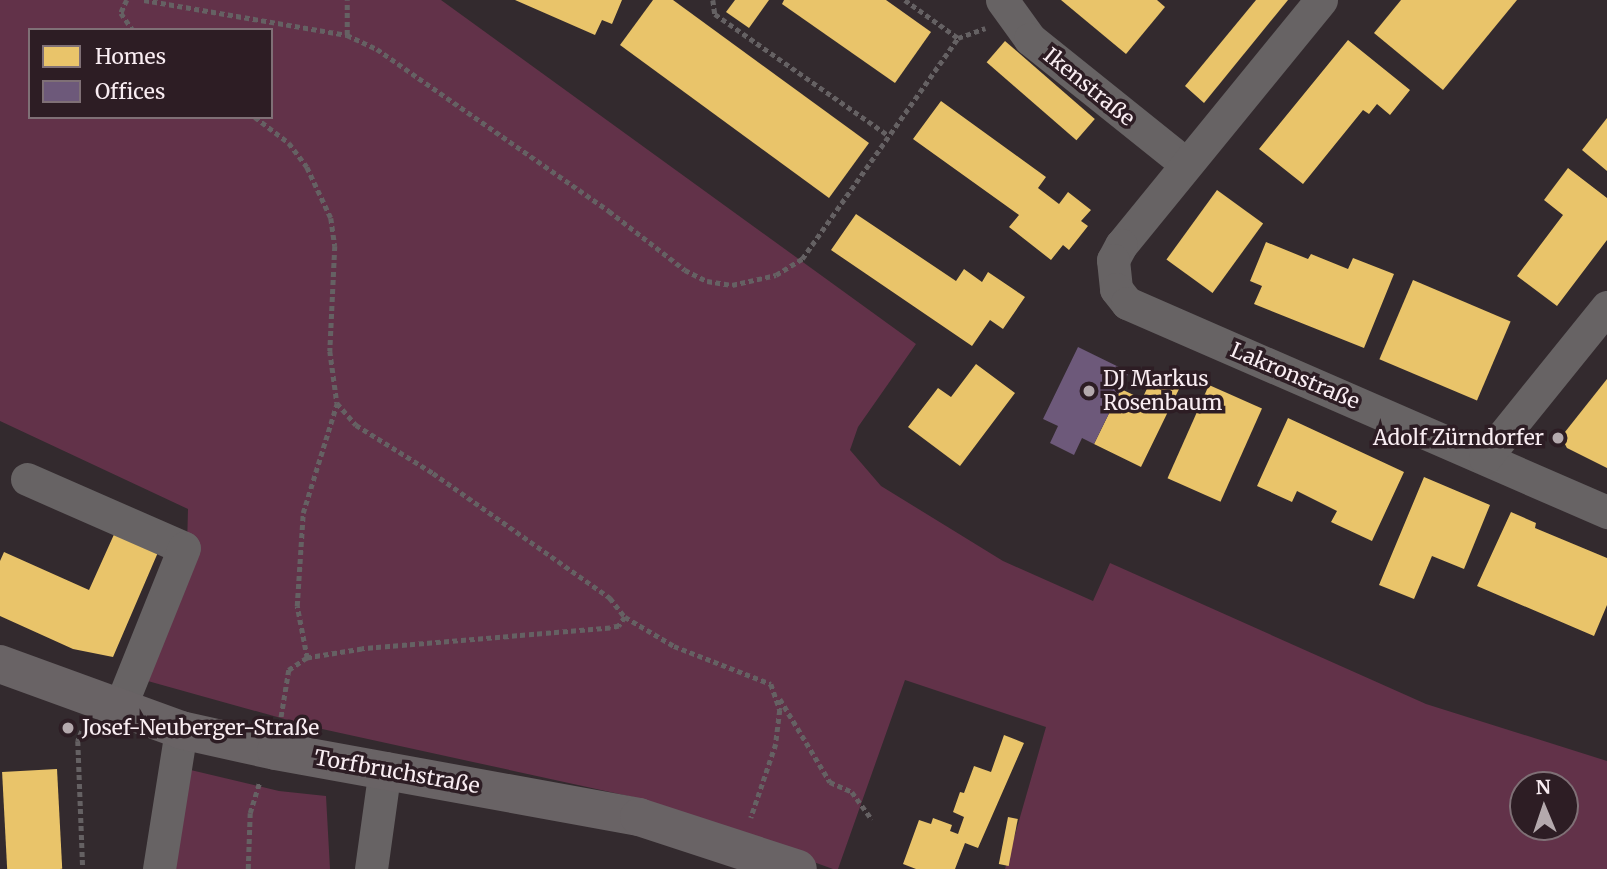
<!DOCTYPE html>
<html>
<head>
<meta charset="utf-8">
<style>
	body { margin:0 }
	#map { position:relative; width:1607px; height:869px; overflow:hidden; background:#332a2e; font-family:Merriweather,serif }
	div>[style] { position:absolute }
	.green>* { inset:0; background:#623249 }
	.homes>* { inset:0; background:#e9c46a; transform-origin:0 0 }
	.offices>* { inset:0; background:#6d597a }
	.path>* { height:4.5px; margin-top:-2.25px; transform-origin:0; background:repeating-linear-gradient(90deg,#656163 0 5px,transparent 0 8.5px) }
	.minor>* { height:33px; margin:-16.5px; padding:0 16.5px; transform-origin:16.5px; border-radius:16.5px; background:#676364 }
	.major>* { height:38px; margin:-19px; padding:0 19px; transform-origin:19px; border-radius:19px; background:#696365 }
	.dots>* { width:19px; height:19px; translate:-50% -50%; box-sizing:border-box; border:4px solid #2d1d24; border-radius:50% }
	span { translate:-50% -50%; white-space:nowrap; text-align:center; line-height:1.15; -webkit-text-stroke:7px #2d1d24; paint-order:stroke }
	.street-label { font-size:21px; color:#f9edf2 }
	.poi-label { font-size:21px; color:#f9edf2 }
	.left { translate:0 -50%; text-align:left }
	.right { translate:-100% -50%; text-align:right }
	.legend { position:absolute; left:28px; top:28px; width:245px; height:91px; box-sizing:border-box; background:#2d1d24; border:2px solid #7f7076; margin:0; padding:9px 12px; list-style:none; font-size:21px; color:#f9edf2 }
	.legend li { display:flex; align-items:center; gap:14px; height:35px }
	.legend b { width:35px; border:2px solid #7f7076 }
	.north { position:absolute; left:1509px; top:771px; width:70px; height:70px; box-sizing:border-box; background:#2d1d24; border:2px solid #7f7076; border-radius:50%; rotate:358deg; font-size:19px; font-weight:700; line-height:28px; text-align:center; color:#f9edf2 }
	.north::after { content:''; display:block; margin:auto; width:24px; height:32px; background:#b4a9ad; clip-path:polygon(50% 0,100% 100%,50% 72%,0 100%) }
</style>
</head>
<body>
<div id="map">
	<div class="green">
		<i style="clip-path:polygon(evenodd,0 0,441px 0,916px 344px,858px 427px,850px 450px,881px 486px,1003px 561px,1093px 601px,1110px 563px,1426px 704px,1607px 761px,1607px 869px,1005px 869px,1046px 727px,905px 680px,838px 869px,833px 869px,633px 797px,313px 727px,137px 678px,187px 547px,188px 509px,0 421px,0 0,30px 30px,271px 30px,271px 117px,30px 117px,30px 30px,0 0,1523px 785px,1565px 785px,1565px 827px,1523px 827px,1523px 785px)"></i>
		<i style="clip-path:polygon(178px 767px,279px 791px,326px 796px,330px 869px,163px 869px)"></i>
	</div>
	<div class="homes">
		<i style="clip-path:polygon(515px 0,622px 0,612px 24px,602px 20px,595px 35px)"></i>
		<i style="clip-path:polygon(653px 0,673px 0,869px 143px,829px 198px,620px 45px)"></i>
		<i style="clip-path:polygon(735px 0,769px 0,749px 28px,726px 12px)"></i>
		<i style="clip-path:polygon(784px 0,886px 0,931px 32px,895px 83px,782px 4px)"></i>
		<i style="clip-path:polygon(1061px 0,1157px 0,1165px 7px,1126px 54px)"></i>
		<i style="clip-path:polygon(1256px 0,1288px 0,1204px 103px,1185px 86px)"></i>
		<i style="clip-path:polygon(1401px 0,1517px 0,1443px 90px,1374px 33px)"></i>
		<i style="clip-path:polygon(1348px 40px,1410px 90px,1390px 115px,1377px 104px,1369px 114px,1363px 110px,1303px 184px,1259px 149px)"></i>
		<i style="left:1005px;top:41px;width:119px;height:28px;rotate:41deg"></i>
		<i style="clip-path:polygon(941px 101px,1046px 177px,1038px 188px,1059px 204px,1068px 192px,1091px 210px,1081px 221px,1088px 226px,1069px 250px,1063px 245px,1051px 260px,1009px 227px,1019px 215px,913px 139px)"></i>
		<i style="clip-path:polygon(1607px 118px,1607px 171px,1582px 150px)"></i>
		<i style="clip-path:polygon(1568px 168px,1607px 198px,1607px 240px,1557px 306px,1517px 276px,1563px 215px,1544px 200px)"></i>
		<i style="left:1217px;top:190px;width:57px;height:86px;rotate:36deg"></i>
		<i style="clip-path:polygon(856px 214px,956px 281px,964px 269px,982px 282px,988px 272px,1025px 297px,1003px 329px,990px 320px,972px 346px,831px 250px)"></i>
		<i style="clip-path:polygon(1266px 242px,1308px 259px,1311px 254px,1348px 269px,1353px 258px,1394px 274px,1364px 348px,1254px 304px,1262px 286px,1250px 281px)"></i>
		<i style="left:1413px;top:280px;width:106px;height:86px;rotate:23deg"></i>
		<i style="clip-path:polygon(976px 364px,1015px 393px,960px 466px,908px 427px,938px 388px,951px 397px)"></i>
		<i style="clip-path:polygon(1154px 374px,1180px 387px,1141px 467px,1094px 444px,1121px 389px,1142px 399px)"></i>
		<i style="clip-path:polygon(1607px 379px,1607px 468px,1567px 448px,1561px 437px)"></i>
		<i style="left:1209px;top:385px;width:58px;height:102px;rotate:24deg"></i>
		<i style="clip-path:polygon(1288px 418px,1404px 472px,1372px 541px,1331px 522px,1337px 511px,1297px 491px,1292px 502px,1257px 486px)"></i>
		<i style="clip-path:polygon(1424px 477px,1490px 505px,1464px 569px,1432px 556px,1414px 599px,1379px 585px)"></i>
		<i style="clip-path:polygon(1511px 512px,1536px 523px,1535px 528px,1607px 558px,1607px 605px,1594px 636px,1477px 586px)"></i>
		<i style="clip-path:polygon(116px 530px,159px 550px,113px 657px,73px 649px,0 616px,0 561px,4px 552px,89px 590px)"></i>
		<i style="clip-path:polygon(1004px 735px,1024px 743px,978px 848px,965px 843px,955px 869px,916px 869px,903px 864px,919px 820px,931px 824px,933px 818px,952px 825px,950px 831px,958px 834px,964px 817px,953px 812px,960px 792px,964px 793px,974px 766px,991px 772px)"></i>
		<i style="left:57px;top:769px;width:100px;height:55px;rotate:87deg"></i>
		<i style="left:1008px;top:817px;width:10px;height:48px;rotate:11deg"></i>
	</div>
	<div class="offices">
		<i style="clip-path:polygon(1078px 347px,1129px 372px,1094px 444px,1082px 438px,1074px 455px,1050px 443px,1058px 426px,1043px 419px)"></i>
	</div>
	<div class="path">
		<i style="left:127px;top:0;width:14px;rotate:115deg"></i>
		<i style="left:121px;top:13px;width:21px;rotate:55deg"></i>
		<i style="left:144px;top:0;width:206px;rotate:9.8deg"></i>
		<i style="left:347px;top:35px;width:33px;rotate:25deg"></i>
		<i style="left:377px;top:49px;width:283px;rotate:34.9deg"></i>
		<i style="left:609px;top:211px;width:96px;rotate:37.8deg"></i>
		<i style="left:685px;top:270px;width:25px;rotate:27deg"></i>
		<i style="left:707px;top:281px;width:25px;rotate:9deg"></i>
		<i style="left:732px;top:285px;width:45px;rotate:-12.8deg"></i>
		<i style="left:776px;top:275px;width:31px;rotate:-32deg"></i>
		<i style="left:802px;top:259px;width:271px;rotate:-54.8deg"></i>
		<i style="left:958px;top:38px;width:29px;rotate:-20deg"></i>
		<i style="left:713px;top:0;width:14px;rotate:82deg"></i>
		<i style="left:715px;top:14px;width:211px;rotate:35deg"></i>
		<i style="left:905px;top:0;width:65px;rotate:35.6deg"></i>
		<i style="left:347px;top:35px;width:35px;rotate:-90deg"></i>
		<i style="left:255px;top:117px;width:43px;rotate:37.4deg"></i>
		<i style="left:289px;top:143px;width:30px;rotate:53deg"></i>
		<i style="left:307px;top:167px;width:56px;rotate:64.8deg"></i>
		<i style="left:331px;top:218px;width:28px;rotate:82deg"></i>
		<i style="left:335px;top:246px;width:105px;rotate:92.7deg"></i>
		<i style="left:330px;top:351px;width:52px;rotate:82.3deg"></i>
		<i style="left:337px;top:403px;width:29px;rotate:49deg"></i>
		<i style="left:356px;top:425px;width:91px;rotate:31.9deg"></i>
		<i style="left:433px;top:473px;width:217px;rotate:35.2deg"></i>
		<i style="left:610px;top:598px;width:24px;rotate:52deg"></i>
		<i style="left:625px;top:617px;width:11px;rotate:124deg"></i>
		<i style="left:619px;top:626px;width:9px;rotate:167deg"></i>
		<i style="left:610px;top:628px;width:249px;rotate:175.2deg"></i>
		<i style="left:362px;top:649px;width:56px;rotate:170.7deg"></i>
		<i style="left:307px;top:658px;width:22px;rotate:146deg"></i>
		<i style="left:289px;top:670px;width:50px;rotate:99.3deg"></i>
		<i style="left:625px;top:617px;width:57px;rotate:30.6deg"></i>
		<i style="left:674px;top:646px;width:104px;rotate:21.4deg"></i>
		<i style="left:771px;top:684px;width:28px;rotate:71deg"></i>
		<i style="left:780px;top:710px;width:34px;rotate:97deg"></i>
		<i style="left:776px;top:744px;width:78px;rotate:108.7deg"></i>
		<i style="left:307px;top:658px;width:53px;rotate:-100.9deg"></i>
		<i style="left:297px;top:606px;width:93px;rotate:-86.3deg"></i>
		<i style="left:303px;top:513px;width:115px;rotate:-72.8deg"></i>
		<i style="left:780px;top:699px;width:97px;rotate:58.9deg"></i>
		<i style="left:830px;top:782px;width:24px;rotate:24deg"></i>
		<i style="left:852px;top:792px;width:34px;rotate:54deg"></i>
		<i style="left:82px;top:731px;width:11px;rotate:112deg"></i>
		<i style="left:78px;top:741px;width:128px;rotate:87.8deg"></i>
		<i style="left:248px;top:869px;width:56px;rotate:-88deg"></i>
		<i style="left:250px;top:813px;width:31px;rotate:-73deg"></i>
	</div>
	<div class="minor">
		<i style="left:1002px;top:0;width:48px;rotate:54.3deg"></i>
		<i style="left:1030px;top:39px;width:200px;rotate:38.7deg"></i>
		<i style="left:1321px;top:0;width:316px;rotate:129.2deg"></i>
		<i style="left:1121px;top:245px;width:17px;rotate:118deg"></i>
		<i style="left:1113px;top:260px;width:29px;rotate:84deg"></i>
		<i style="left:1116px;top:289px;width:18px;rotate:52deg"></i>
		<i style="left:1127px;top:303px;width:524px;rotate:23.53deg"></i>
		<i style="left:1485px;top:458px;width:194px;rotate:-51.1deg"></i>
		<i style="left:27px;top:479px;width:171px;rotate:23.7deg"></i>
		<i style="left:184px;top:548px;width:175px;rotate:111.9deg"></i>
		<i style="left:159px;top:869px;width:141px;rotate:-81deg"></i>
		<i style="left:371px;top:869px;width:102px;rotate:-82.1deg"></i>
	</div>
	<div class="major">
		<i style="left:0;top:664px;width:193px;rotate:20deg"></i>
		<i style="left:181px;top:730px;width:97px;rotate:12.5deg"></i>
		<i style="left:276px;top:751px;width:369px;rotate:10.3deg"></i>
		<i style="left:639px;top:817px;width:167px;rotate:18.1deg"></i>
	</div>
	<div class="dots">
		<i style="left:1089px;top:391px;background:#b4a9ad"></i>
		<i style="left:1558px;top:438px;background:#b4a9ad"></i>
		<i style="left:68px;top:728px;background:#b4a9ad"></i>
	</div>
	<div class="street-label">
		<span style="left:1089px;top:87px;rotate:39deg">Ikenstraße</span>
		<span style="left:1295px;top:376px;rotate:23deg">Lakronstraße</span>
		<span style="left:397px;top:772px;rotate:10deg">Torfbruchstraße</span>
	</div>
	<div class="poi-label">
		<span class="left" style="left:1103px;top:391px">DJ Markus<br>Rosenbaum</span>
		<span class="right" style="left:1544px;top:438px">Adolf Zürndorfer</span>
		<span class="left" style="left:82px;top:728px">Josef-Neuberger-Straße</span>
	</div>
	<ul class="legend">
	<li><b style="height:19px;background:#e9c46a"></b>Homes</li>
	<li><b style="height:19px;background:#6d597a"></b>Offices</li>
	</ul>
	<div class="north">N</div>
</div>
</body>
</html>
